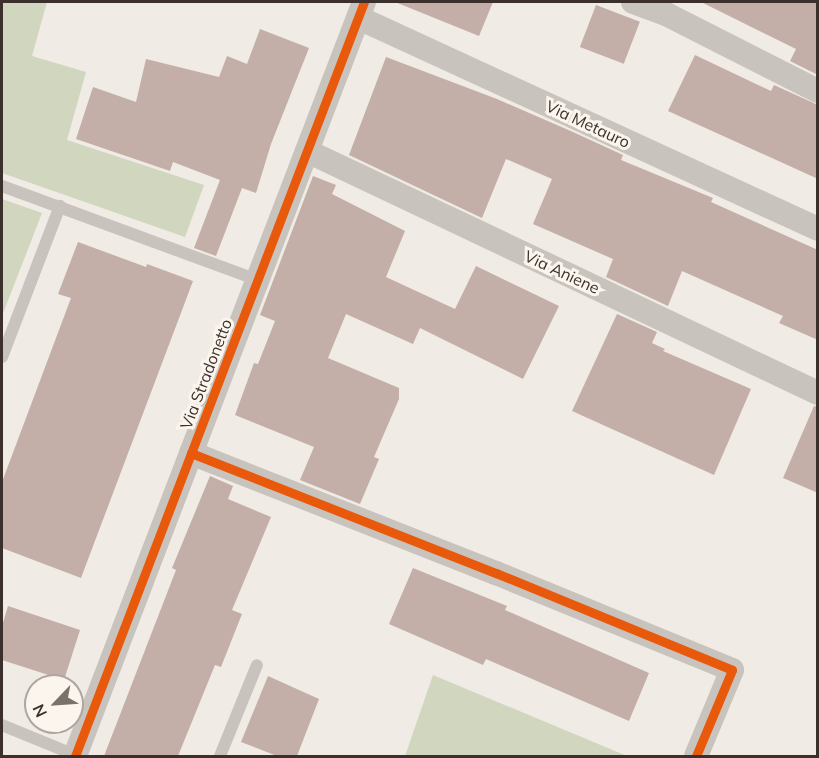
<!DOCTYPE html>
<html>
<head>
<meta charset="utf-8">
<style>
	body { margin:0 }
	#map { position:relative; width:819px; height:758px; overflow:hidden; background:#f0ebe5; font-family:Mulish,sans-serif }
	div>[style] { position:absolute }
	.green>* { inset:0; background:#d1d6bf }
	.building>* { inset:0; background:#c3afa7; transform-origin:0 0 }
	.lane>* { height:12px; margin:-6px; padding:0 6px; transform-origin:6px; border-radius:6px; background:#c9c3be }
	.street>* { height:24px; margin:-12px; padding:0 12px; transform-origin:12px; border-radius:12px; background:#c9c3be }
	.cycleway>* { height:9px; margin:-4.5px; padding:0 4.5px; transform-origin:4.5px; border-radius:4.5px; background:#e8590c }
	span { translate:-50% -50%; white-space:nowrap; text-align:center; line-height:1.15; -webkit-text-stroke:6px #fbf5ee; paint-order:stroke }
	.street-label { font-size:16px; color:#3b302b }
	.frame { position:absolute; inset:0; border:3px solid #3b302b; pointer-events:none }
	.north { position:absolute; left:24px; top:674px; width:60px; height:60px; box-sizing:border-box; background:#fbf5ee; border:2px solid #aea6a0; border-radius:50%; rotate:245deg; font-size:16px; font-weight:700; line-height:24px; text-align:center; color:#3b302b }
	.north::after { content:''; display:block; margin:auto; width:21px; height:27px; background:#7a716c; clip-path:polygon(50% 0,100% 100%,50% 72%,0 100%) }
</style>
</head>
<body>
<div id="map">
	<div class="green">
		<i style="clip-path:polygon(2px 2px,47px 2px,32px 56px,86px 72px,67px 140px,204px 185px,185px 237px,2px 173px)"></i>
		<i style="clip-path:polygon(2px 199px,42px 213px,2px 316px)"></i>
		<i style="clip-path:polygon(433px 675px,627px 756px,405px 756px)"></i>
	</div>
	<div class="building">
		<i style="clip-path:polygon(395px 2px,493px 2px,479px 36px)"></i>
		<i style="clip-path:polygon(701px 2px,818px 2px,818px 75px,790px 61px,796px 49px)"></i>
		<i style="left:596px;top:5px;width:47px;height:45px;rotate:21deg"></i>
		<i style="clip-path:polygon(260px 29px,309px 48px,271px 144px,256px 193px,242px 188px,216px 256px,194px 248px,220px 180px,173px 162px,170px 171px,76px 139px,93px 87px,136px 102px,146px 59px,219px 77px,227px 56px,247px 64px)"></i>
		<i style="clip-path:polygon(695px 55px,771px 91px,774px 85px,818px 105px,818px 179px,668px 111px)"></i>
		<i style="clip-path:polygon(386px 57px,497px 99px,573px 132px,623px 155px,621px 160px,713px 198px,711px 202px,818px 250px,818px 340px,779px 323px,783px 316px,682px 271px,668px 306px,606px 277px,613px 259px,533px 224px,552px 179px,506px 159px,482px 218px,349px 155px)"></i>
		<i style="clip-path:polygon(313px 176px,336px 185px,332px 194px,405px 231px,386px 277px,455px 309px,476px 266px,559px 306px,523px 379px,420px 328px,413px 344px,346px 314px,328px 358px,399px 388px,399px 399px,374px 457px,379px 459px,360px 504px,300px 480px,314px 447px,235px 415px,254px 363px,258px 364px,275px 321px,260px 315px)"></i>
		<i style="clip-path:polygon(78px 242px,146px 267px,147px 264px,193px 281px,81px 578px,2px 548px,2px 482px,71px 298px,58px 294px)"></i>
		<i style="clip-path:polygon(617px 314px,657px 332px,652px 343px,665px 349px,663px 351px,751px 389px,714px 475px,572px 411px)"></i>
		<i style="clip-path:polygon(814px 406px,818px 407px,818px 493px,783px 478px)"></i>
		<i style="clip-path:polygon(210px 476px,233px 486px,228px 499px,271px 517px,232px 610px,242px 614px,221px 667px,215px 665px,178px 756px,104px 756px,176px 570px,172px 568px)"></i>
		<i style="clip-path:polygon(413px 568px,507px 606px,505px 610px,649px 673px,629px 721px,486px 659px,483px 665px,389px 624px)"></i>
		<i style="clip-path:polygon(8px 606px,80px 630px,64px 680px,2px 660px,2px 626px)"></i>
		<i style="clip-path:polygon(268px 676px,319px 699px,297px 756px,277px 756px,241px 742px)"></i>
	</div>
	<div class="lane">
		<i style="left:2px;top:186px;width:273px;rotate:20.2deg"></i>
		<i style="left:2px;top:357px;width:162px;rotate:-69deg"></i>
		<i style="left:2px;top:725px;width:79px;rotate:22.3deg"></i>
		<i style="left:220px;top:756px;width:98px;rotate:-67.9deg"></i>
	</div>
	<div class="street">
		<i style="left:633px;top:2px;width:37px;rotate:20deg"></i>
		<i style="left:668px;top:15px;width:168px;rotate:26.9deg"></i>
		<i style="left:359px;top:18px;width:505px;rotate:24.69deg"></i>
		<i style="left:307px;top:151px;width:565px;rotate:25.34deg"></i>
		<i style="left:191px;top:453px;width:328px;rotate:21.5deg"></i>
		<i style="left:496px;top:573px;width:255px;rotate:22.3deg"></i>
		<i style="left:732px;top:670px;width:93px;rotate:112.7deg"></i>
		<i style="left:75px;top:756px;width:807px;rotate:-69.03deg"></i>
	</div>
	<div class="cycleway">
		<i style="left:191px;top:453px;width:328px;rotate:21.5deg"></i>
		<i style="left:496px;top:573px;width:255px;rotate:22.3deg"></i>
		<i style="left:732px;top:670px;width:93px;rotate:112.7deg"></i>
		<i style="left:75px;top:756px;width:807px;rotate:-69.03deg"></i>
	</div>
	<div class="street-label">
		<span style="left:588px;top:124px;rotate:25deg">Via Metauro</span>
		<span style="left:562px;top:272px;rotate:25deg">Via Aniene</span>
		<span style="left:206px;top:374px;rotate:-69deg">Via Stradonetto</span>
	</div>
	<div class="frame"></div>
	<div class="north">N</div>
</div>
</body>
</html>
